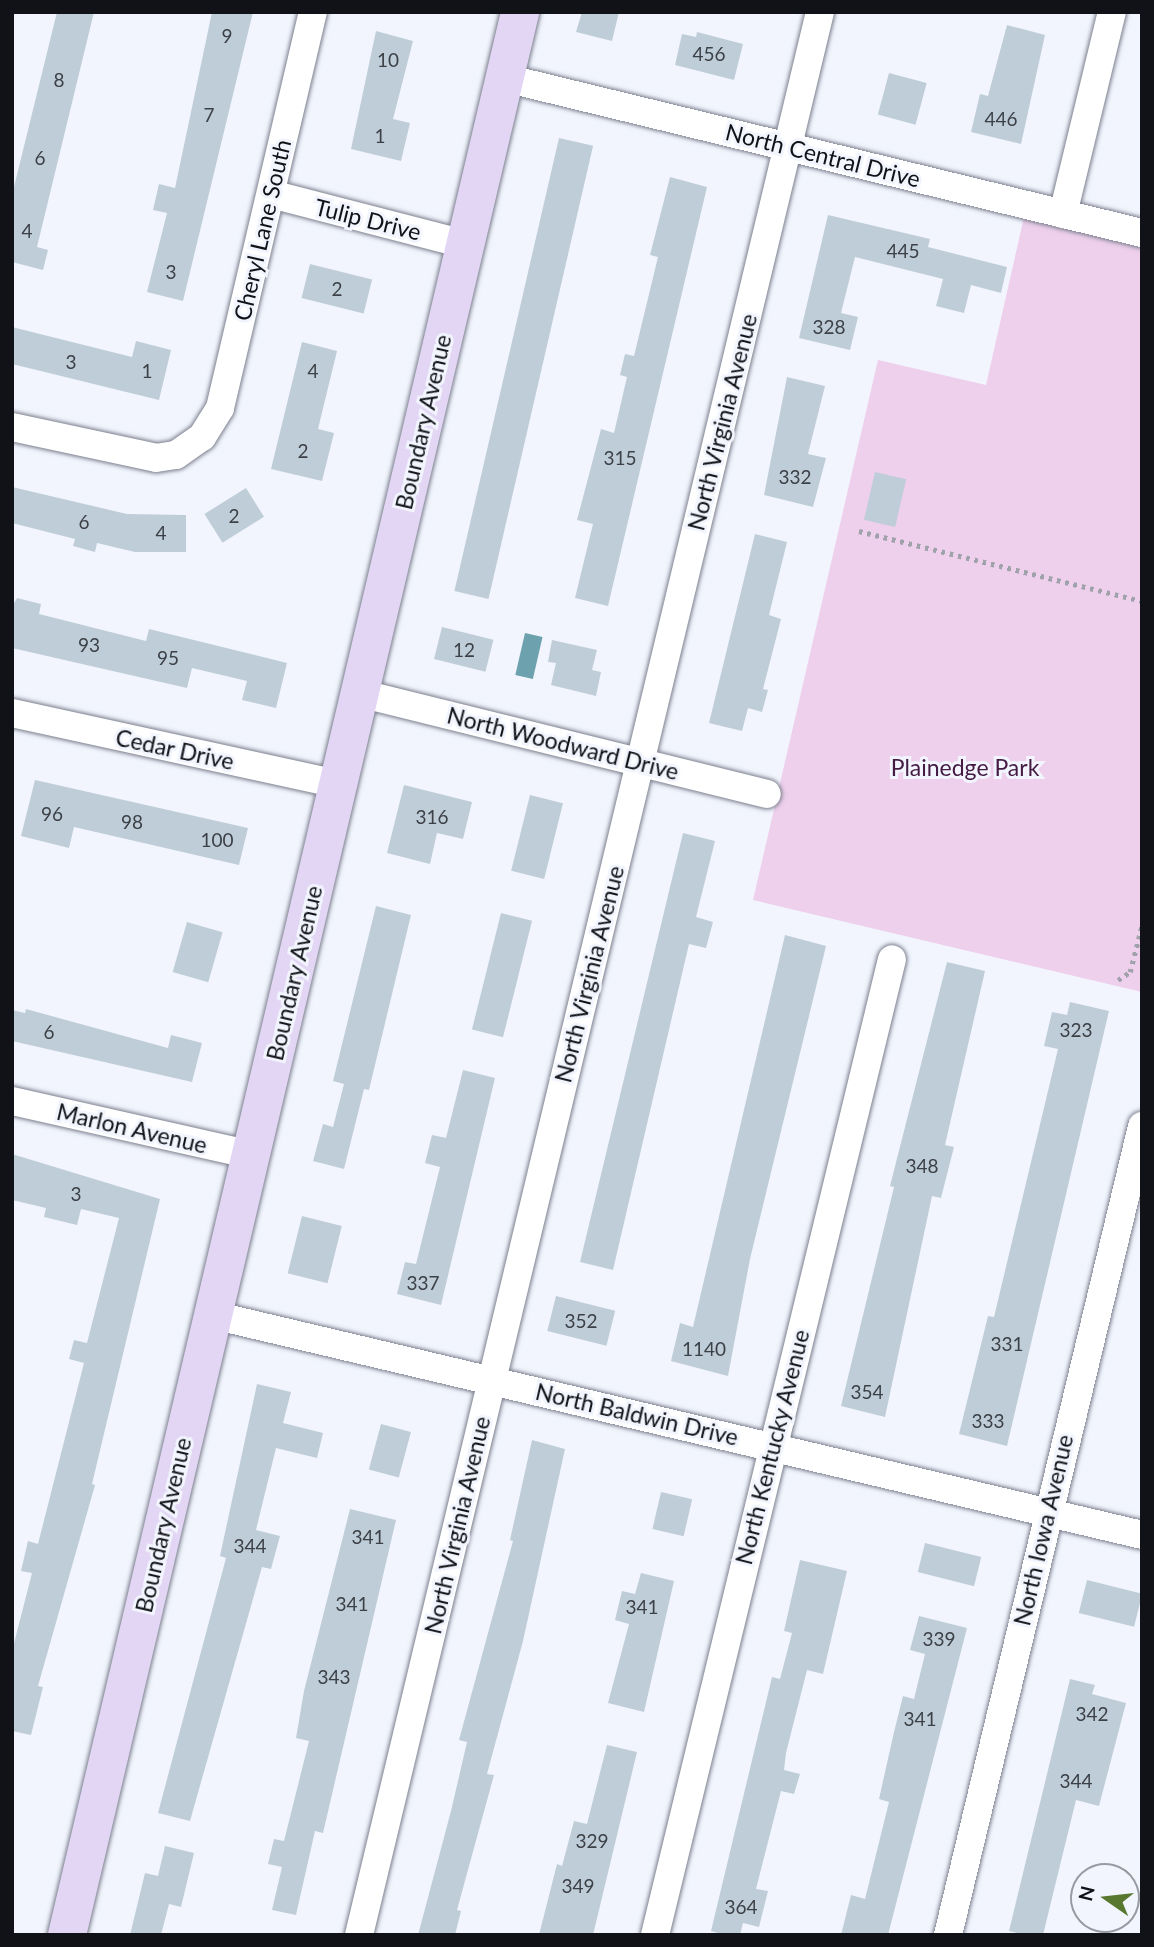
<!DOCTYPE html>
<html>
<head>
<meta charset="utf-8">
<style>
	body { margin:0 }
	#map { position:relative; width:1154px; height:1947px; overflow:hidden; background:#f2f5fe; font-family:Lato,sans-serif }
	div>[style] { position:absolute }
	.green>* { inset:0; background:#eecfec }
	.water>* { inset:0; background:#6da1ae; transform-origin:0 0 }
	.building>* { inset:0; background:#bfcdd8; transform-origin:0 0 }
	.path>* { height:4.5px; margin-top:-2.25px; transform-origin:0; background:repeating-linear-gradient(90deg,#9fa2aa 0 3.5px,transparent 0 8.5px) }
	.roads { filter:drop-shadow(0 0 2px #7c808e) drop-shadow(0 0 2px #7c808e) }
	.street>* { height:28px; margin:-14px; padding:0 14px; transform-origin:14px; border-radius:14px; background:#fff }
	.secondary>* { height:38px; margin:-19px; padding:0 19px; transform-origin:19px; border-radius:19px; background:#e2d6f4 }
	span { translate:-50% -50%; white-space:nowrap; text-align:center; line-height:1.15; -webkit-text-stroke:6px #f2f5fe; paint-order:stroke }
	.number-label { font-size:19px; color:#3c4147 }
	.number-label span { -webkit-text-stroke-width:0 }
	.street-label { font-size:23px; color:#101217 }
	.park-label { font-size:23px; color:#451b44 }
	.frame { position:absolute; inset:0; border:14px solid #101217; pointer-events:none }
	.north { position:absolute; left:1070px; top:1863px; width:70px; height:70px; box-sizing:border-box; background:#f2f5fe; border:2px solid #989aa2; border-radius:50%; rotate:284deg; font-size:19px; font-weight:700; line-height:28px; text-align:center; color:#101217 }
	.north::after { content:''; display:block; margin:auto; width:24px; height:32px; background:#58782f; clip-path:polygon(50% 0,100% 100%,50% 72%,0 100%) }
</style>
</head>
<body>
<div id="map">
	<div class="green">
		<i style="clip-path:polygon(1024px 217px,1142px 248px,1142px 992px,753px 900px,878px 360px,986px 385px)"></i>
	</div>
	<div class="water">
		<i style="left:525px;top:633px;width:18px;height:43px;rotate:13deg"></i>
	</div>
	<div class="building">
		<i style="clip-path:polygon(57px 12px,94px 12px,37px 247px,48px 250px,43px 270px,12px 262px,12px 195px)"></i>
		<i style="clip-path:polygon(212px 12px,253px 12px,183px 301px,147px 292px,167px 213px,153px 210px,159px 184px,175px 188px)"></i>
		<i style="clip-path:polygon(582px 12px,619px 12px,612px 41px,576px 32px)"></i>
		<i style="clip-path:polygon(1007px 25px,1045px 35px,1021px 144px,971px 132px,980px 94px,988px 96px)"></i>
		<i style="clip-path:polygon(376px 31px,413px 41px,393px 119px,410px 123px,401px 161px,351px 149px)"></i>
		<i style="clip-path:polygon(697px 32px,743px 44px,734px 80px,675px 65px,682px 34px,696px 37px)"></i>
		<i style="left:889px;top:73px;width:39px;height:43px;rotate:15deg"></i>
		<i style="left:559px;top:138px;width:35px;height:465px;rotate:13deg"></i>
		<i style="clip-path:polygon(670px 177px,707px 187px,608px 606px,575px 598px,593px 524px,577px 520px,601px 429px,614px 433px,627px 377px,620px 375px,625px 354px,634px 356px,658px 257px,650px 255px)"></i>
		<i style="clip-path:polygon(828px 215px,930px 239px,928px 247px,1007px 267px,1001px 293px,971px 285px,964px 313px,936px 306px,943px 279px,855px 257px,841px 313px,858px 317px,850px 350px,799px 338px)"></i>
		<i style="left:310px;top:264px;width:64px;height:35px;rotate:14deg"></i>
		<i style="clip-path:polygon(12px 327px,132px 357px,136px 341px,171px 350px,159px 400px,12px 364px)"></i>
		<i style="clip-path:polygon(302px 342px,337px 351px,318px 429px,334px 433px,322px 481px,271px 469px)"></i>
		<i style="clip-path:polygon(787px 377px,825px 386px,808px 454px,826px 458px,813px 507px,764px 495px)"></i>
		<i style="left:875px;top:472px;width:32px;height:49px;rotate:13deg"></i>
		<i style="clip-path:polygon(12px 487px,127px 514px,186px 515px,186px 552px,135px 552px,97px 543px,95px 552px,73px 546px,75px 539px,12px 523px)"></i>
		<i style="left:246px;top:488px;width:34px;height:49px;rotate:58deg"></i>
		<i style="clip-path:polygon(755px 534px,787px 542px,769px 615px,781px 619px,763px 689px,768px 690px,762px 712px,748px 708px,742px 731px,709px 723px)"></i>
		<i style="clip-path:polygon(17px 598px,41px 604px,39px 614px,146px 641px,149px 629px,287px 663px,276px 708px,242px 700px,247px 681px,192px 668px,187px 688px,12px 648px,12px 607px)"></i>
		<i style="left:442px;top:627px;width:53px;height:33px;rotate:14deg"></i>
		<i style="clip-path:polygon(552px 640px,597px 650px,592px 670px,601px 672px,596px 696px,551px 685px,556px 663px,548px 662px)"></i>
		<i style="clip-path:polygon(35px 780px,248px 828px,239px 865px,74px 827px,69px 848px,21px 836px)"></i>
		<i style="clip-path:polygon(404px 785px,472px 802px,463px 839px,437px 833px,430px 864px,387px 853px)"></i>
		<i style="left:530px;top:795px;width:34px;height:78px;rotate:14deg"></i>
		<i style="clip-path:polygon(683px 833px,715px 841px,696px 917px,713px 922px,706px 948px,689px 944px,613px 1270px,580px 1262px)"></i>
		<i style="clip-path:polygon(376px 906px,411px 915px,369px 1090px,364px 1089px,344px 1169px,313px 1161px,323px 1124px,333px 1127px,344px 1084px,333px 1081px)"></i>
		<i style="left:501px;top:913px;width:32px;height:120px;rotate:14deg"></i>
		<i style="left:187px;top:922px;width:37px;height:52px;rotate:16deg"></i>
		<i style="clip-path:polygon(785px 935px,826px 946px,750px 1259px,728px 1376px,671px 1361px,680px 1323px,693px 1327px)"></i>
		<i style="clip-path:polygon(947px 962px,985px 971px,945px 1145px,954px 1147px,941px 1198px,932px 1196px,885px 1417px,841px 1406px,894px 1187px,890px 1186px)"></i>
		<i style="clip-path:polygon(1070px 1002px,1109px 1011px,1007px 1446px,959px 1434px,988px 1316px,994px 1317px,1058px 1049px,1044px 1046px,1052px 1012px,1067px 1015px)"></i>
		<i style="clip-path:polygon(26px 1009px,168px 1048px,171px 1035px,202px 1043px,192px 1082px,12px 1041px,12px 1010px,25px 1013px)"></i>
		<i style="clip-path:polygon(463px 1070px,495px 1078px,441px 1305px,397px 1294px,405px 1262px,416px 1264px,440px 1167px,425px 1163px,432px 1135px,446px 1138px)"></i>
		<i style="clip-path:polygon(12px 1154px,160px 1199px,92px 1484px,95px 1485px,38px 1686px,43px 1687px,31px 1735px,12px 1731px,12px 1651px,32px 1573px,21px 1571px,28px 1541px,38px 1544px,84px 1363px,69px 1359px,74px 1340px,87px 1343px,119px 1218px,81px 1209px,77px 1225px,44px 1217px,46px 1208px,12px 1200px)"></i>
		<i style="left:302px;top:1216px;width:41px;height:59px;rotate:14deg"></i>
		<i style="left:556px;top:1296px;width:61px;height:36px;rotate:14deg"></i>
		<i style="clip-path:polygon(257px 1384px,291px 1392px,283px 1423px,323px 1433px,317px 1458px,276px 1448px,256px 1530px,280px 1536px,271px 1569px,262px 1567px,190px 1821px,158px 1813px,226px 1558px,220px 1556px)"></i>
		<i style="left:381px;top:1424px;width:31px;height:47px;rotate:15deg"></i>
		<i style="clip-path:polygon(532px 1440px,565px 1449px,523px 1641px,487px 1774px,494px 1775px,457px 1910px,461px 1911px,455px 1935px,418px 1935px,451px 1811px,467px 1742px,459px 1740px,513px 1541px,510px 1540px)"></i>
		<i style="left:661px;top:1492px;width:32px;height:38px;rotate:13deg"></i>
		<i style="clip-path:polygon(350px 1509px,396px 1520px,323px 1833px,315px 1831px,296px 1915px,272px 1910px,282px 1867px,268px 1864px,274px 1839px,284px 1841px,309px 1741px,296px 1738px,304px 1691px)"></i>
		<i style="left:925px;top:1543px;width:58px;height:30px;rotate:14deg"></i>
		<i style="clip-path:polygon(800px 1560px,847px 1571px,823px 1674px,807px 1670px,786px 1753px,784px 1770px,800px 1774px,794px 1794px,781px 1791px,756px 1889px,768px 1891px,759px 1927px,743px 1923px,740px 1935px,725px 1935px,711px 1931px,772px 1677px,780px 1679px,792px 1633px,784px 1631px)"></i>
		<i style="clip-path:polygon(641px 1573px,674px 1581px,644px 1712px,608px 1703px,629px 1624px,615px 1620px,622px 1591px,635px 1594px)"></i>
		<i style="left:1087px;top:1580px;width:57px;height:34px;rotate:14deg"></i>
		<i style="clip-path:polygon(919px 1616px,967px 1628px,888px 1935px,841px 1935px,851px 1895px,865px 1899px,889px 1802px,879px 1799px,894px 1732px,903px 1696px,914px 1699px,925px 1654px,910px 1650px)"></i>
		<i style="clip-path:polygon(1070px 1679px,1095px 1685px,1092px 1694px,1126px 1703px,1099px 1806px,1076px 1800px,1043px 1935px,1025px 1935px,1009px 1931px)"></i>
		<i style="clip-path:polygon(607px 1745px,637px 1752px,593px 1935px,539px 1935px,557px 1864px,562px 1866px,574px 1821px,587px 1824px)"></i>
		<i style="clip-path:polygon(165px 1846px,194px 1853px,181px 1907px,169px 1904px,161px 1935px,130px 1935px,145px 1873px,158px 1876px)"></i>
	</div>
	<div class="path">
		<i style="left:859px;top:531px;width:292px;rotate:13.9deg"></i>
		<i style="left:1118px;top:980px;width:14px;rotate:-34deg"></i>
		<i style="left:1130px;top:972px;width:49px;rotate:-75.7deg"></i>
	</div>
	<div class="roads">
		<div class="street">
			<i style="left:505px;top:78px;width:656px;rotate:13.68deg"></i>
			<i style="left:271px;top:194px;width:200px;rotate:14.5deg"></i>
			<i style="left:1063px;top:214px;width:208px;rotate:-76.4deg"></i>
			<i style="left:12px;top:427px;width:147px;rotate:12.1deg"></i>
			<i style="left:156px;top:458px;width:20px;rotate:-9deg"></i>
			<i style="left:176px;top:455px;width:32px;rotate:-35deg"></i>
			<i style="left:202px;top:437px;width:34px;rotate:-58deg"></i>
			<i style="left:220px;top:408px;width:407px;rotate:-76.8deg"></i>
			<i style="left:359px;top:693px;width:420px;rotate:13.9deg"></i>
			<i style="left:12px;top:713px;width:334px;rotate:12.3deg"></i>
			<i style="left:12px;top:1101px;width:245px;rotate:12.7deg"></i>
			<i style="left:213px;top:1315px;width:955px;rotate:13.32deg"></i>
			<i style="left:359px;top:1935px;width:1977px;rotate:-76.52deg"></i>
			<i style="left:655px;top:1935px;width:1004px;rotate:-76.35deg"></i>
			<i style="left:948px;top:1935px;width:832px;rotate:-76.51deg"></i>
		</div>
		<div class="secondary">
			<i style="left:67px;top:1935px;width:1976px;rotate:-76.74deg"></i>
		</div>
	</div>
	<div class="number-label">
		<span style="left:227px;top:36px">9</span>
		<span style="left:709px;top:54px">456</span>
		<span style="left:388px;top:60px">10</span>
		<span style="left:59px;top:80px">8</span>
		<span style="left:209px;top:115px">7</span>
		<span style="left:1001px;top:119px">446</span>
		<span style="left:380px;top:136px">1</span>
		<span style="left:40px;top:158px">6</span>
		<span style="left:27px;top:231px">4</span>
		<span style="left:903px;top:251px">445</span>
		<span style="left:171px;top:272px">3</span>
		<span style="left:337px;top:289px">2</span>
		<span style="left:829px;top:327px">328</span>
		<span style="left:71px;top:362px">3</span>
		<span style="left:147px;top:371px">1</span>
		<span style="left:313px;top:371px">4</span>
		<span style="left:303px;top:451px">2</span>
		<span style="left:620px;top:458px">315</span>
		<span style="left:795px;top:477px">332</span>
		<span style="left:234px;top:516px">2</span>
		<span style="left:84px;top:522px">6</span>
		<span style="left:161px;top:533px">4</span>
		<span style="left:89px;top:645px">93</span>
		<span style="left:464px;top:650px">12</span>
		<span style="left:168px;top:658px">95</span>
		<span style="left:52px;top:814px">96</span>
		<span style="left:432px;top:817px">316</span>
		<span style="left:132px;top:822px">98</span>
		<span style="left:217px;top:840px">100</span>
		<span style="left:1076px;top:1030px">323</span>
		<span style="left:49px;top:1032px">6</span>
		<span style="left:922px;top:1166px">348</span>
		<span style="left:76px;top:1194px">3</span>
		<span style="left:423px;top:1283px">337</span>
		<span style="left:581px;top:1321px">352</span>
		<span style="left:1007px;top:1344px">331</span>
		<span style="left:704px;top:1349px">1140</span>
		<span style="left:867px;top:1392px">354</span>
		<span style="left:988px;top:1421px">333</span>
		<span style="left:368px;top:1537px">341</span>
		<span style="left:250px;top:1546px">344</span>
		<span style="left:352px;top:1604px">341</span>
		<span style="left:642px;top:1607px">341</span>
		<span style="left:939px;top:1639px">339</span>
		<span style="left:334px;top:1677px">343</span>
		<span style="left:1092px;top:1714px">342</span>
		<span style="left:920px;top:1719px">341</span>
		<span style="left:1076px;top:1781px">344</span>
		<span style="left:592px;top:1841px">329</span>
		<span style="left:578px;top:1886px">349</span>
		<span style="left:741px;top:1907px">364</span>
	</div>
	<div class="street-label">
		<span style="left:823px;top:155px;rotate:14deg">North Central Drive</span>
		<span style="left:368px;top:219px;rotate:14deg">Tulip Drive</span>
		<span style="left:262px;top:230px;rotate:-77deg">Cheryl Lane South</span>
		<span style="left:423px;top:422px;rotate:-77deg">Boundary Avenue</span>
		<span style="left:722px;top:422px;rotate:-76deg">North Virginia Avenue</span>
		<span style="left:563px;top:743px;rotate:14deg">North Woodward Drive</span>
		<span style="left:175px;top:749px;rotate:12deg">Cedar Drive</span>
		<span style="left:294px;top:973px;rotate:-77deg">Boundary Avenue</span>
		<span style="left:589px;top:974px;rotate:-76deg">North Virginia Avenue</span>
		<span style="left:132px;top:1128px;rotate:13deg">Marlon Avenue</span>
		<span style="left:637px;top:1414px;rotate:13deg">North Baldwin Drive</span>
		<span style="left:772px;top:1447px;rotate:-76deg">North Kentucky Avenue</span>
		<span style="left:163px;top:1525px;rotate:-77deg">Boundary Avenue</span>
		<span style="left:457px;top:1525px;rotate:-77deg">North Virginia Avenue</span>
		<span style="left:1043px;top:1530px;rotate:-77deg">North Iowa Avenue</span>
	</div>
	<div class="park-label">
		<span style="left:965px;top:767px">Plainedge Park</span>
	</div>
	<div class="frame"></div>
	<div class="north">N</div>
</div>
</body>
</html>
